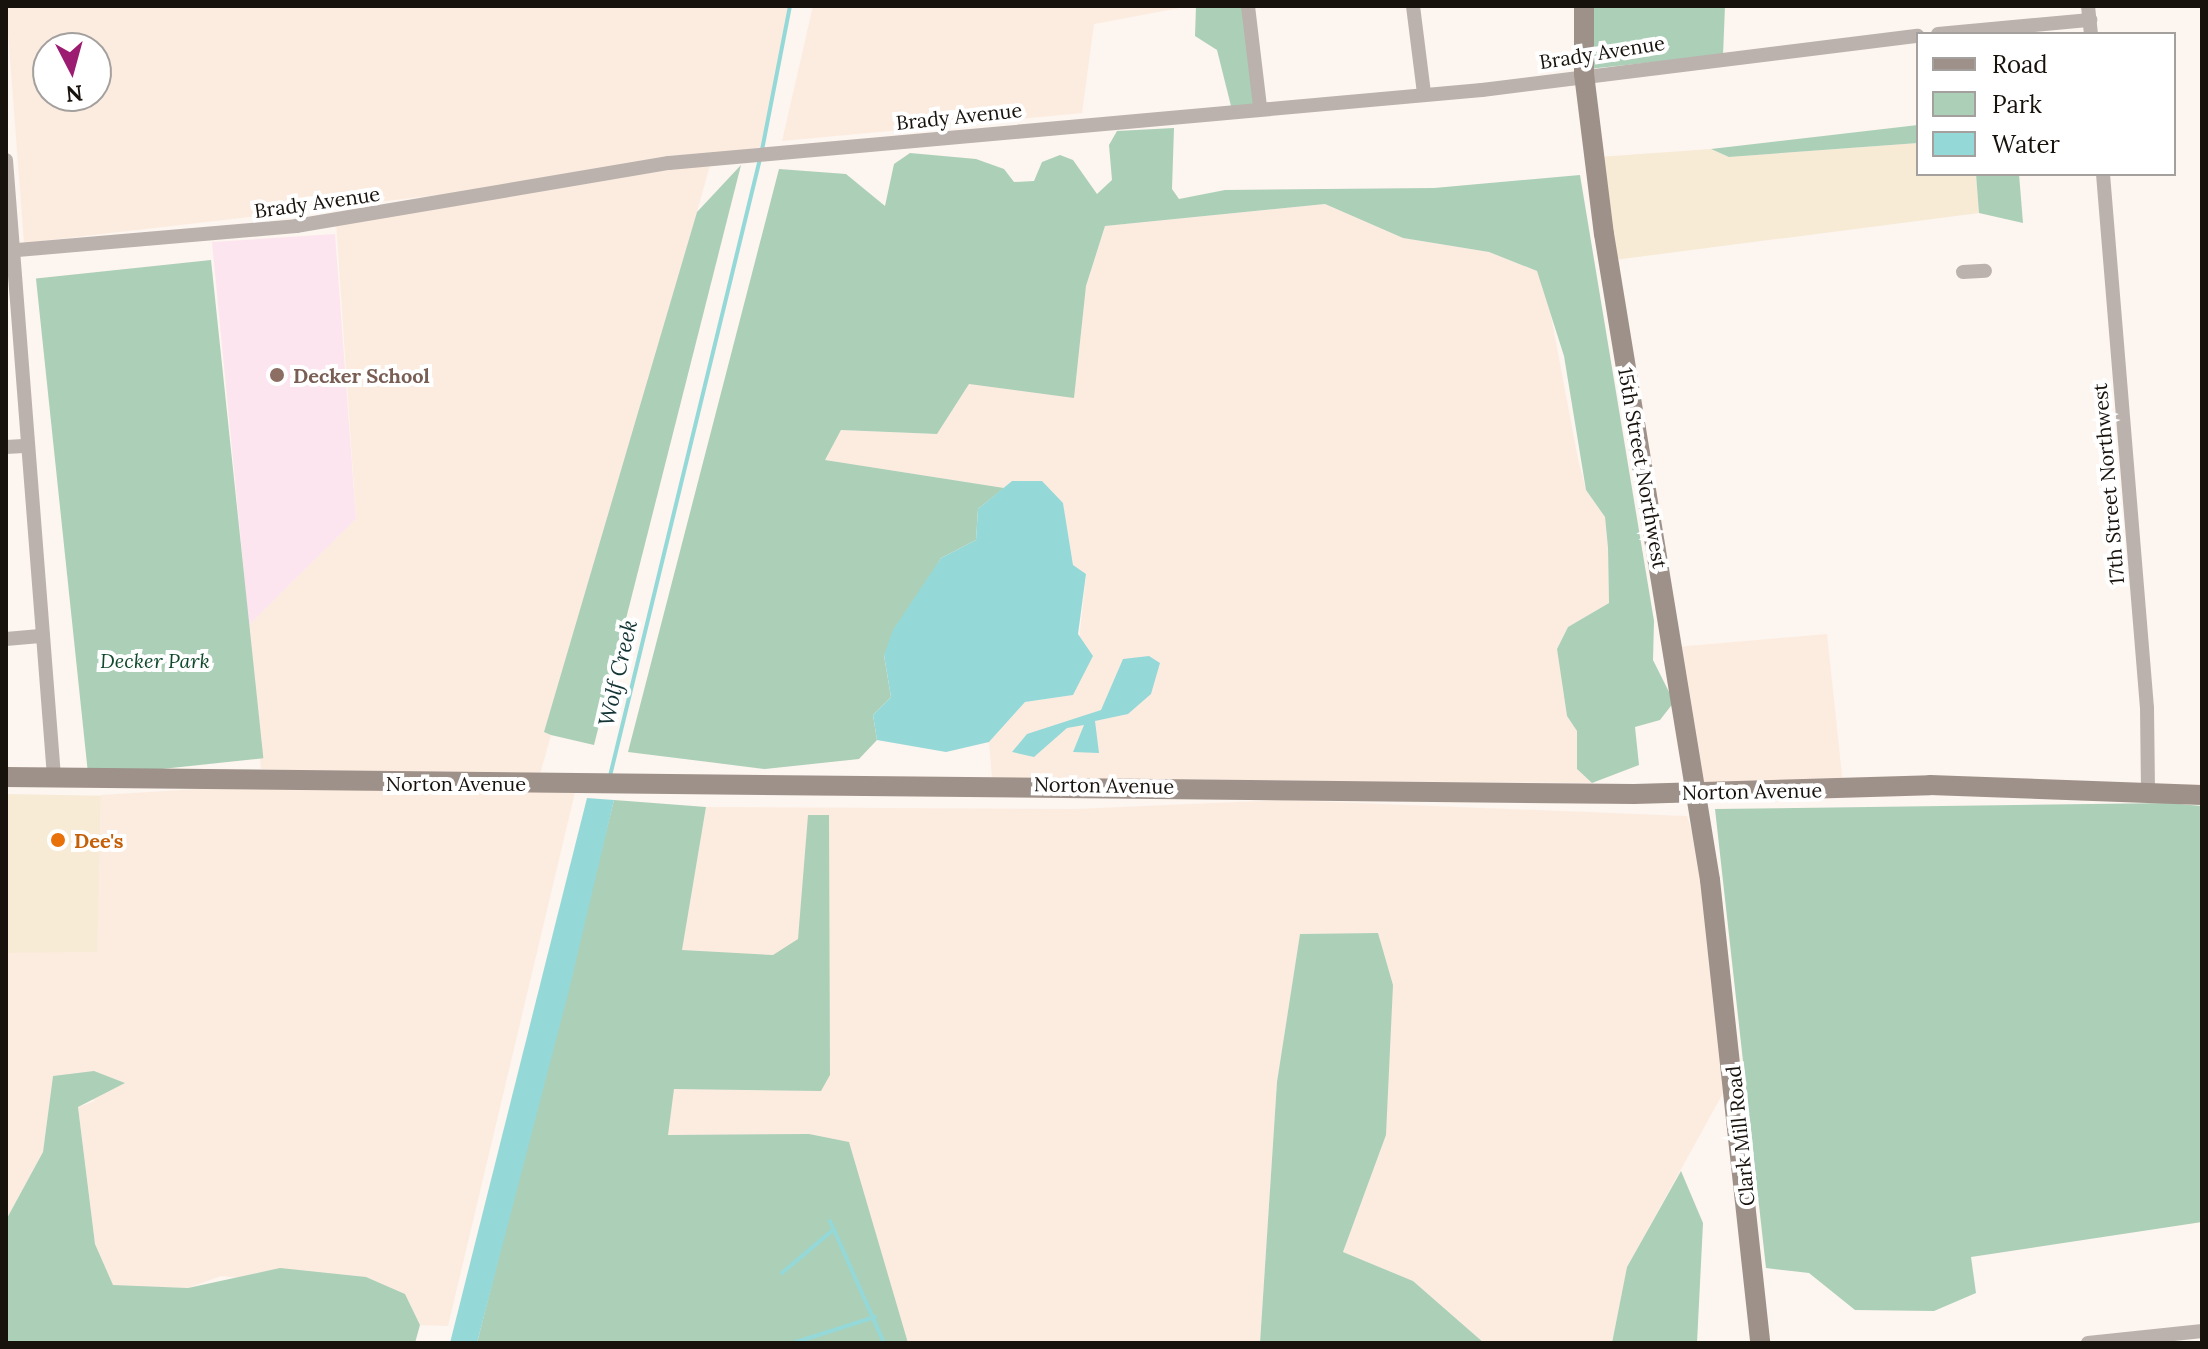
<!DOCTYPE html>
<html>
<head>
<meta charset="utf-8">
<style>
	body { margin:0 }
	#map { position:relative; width:2208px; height:1349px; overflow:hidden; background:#fdf5ef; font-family:Lora,serif }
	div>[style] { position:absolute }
	.commercial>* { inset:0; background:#f7ebd6; transform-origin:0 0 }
	.built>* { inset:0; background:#fcece0 }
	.education>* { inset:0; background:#fde5ef }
	.green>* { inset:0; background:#accfb8; transform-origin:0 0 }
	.water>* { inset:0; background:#95d8d8 }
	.stream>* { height:4px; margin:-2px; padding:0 2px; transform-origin:2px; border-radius:2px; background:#95d8d8 }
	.street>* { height:14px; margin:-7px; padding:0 7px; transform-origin:7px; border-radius:7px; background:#bbb2ad }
	.secondary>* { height:20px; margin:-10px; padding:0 10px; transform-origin:10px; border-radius:10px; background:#9e9189 }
	.dots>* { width:22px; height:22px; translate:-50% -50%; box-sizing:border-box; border:4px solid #fff; border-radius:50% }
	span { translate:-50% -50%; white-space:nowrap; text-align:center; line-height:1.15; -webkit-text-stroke:8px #fff; paint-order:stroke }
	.street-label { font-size:20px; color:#18120d }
	.education-label { font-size:20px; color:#785e54; font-weight:700 }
	.left { translate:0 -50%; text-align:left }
	.park-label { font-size:20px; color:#104a2c; font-style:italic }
	.food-label { font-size:20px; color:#c56008; font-weight:700 }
	.water-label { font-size:22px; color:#143536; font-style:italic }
	.frame { position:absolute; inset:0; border:8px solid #18120d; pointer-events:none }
	.legend { position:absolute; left:1916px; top:32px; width:260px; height:144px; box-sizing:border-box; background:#fff; border:2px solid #a3a09e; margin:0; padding:10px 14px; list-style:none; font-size:24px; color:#18120d }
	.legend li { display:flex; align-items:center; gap:16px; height:40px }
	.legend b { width:40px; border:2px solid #a3a09e }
	.north { position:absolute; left:32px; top:32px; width:80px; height:80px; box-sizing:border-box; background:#fff; border:2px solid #a3a09e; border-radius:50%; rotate:174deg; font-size:22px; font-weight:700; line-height:32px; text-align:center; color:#18120d }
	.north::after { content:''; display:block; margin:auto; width:28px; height:36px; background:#9b1c71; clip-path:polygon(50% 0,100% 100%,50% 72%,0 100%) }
</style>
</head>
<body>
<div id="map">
	<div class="commercial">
		<i style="clip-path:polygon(1918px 143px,1918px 174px,1976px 174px,1979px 213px,1614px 260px,1598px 157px,1711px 149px,1729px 157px)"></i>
		<i style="left:6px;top:794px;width:95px;height:159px;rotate:1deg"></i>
	</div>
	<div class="built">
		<i style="clip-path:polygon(evenodd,6px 6px,790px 6px,762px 147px,473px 191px,24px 243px,6px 6px,48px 48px,96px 48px,96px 96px,48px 96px,48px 48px)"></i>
		<i style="clip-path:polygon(813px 6px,1190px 6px,1094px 24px,1082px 113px,782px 141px)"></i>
		<i style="clip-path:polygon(712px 158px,539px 778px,261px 769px,246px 626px,356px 519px,336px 221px)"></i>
		<i style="clip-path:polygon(1325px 204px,1403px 238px,1489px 252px,1537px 271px,1546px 289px,1578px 459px,1586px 490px,1605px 517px,1608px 548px,1609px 603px,1568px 627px,1557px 649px,1567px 716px,1577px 731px,1577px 769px,1592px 783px,992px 778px,989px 742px,1025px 702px,1073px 695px,1086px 575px,1073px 566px,1063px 503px,1012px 481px,1004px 488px,824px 460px,841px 430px,937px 434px,969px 384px,1079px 350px,1086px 286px,1105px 226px)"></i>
		<i style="clip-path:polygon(1827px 634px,1843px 785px,1701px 789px,1676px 647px)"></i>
		<i style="clip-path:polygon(324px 781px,577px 784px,448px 1326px,420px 1325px,405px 1294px,221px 1276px,188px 1288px,113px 1286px,95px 1244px,78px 1107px,95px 1101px,53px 1076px,43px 1152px,6px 1220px,6px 953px,97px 952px,101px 795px)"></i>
		<i style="clip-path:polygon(1282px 800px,1687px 816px,1700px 855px,1727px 1086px,1627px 1267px,1612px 1343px,1484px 1343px,1413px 1281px,1343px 1252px,1386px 1135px,1300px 935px,1277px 1082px,1260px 1343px,734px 1343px,722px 1287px,638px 1156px,662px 1067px,706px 807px,1075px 809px)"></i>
	</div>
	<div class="education">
		<i style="clip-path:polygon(335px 234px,356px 519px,249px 625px,212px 242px)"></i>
	</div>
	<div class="green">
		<i style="clip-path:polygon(1196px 6px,1248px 6px,1260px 107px,1232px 110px,1217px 50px,1195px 36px)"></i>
		<i style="clip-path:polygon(1588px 6px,1725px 6px,1723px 55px,1588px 69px)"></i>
		<i style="clip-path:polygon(1918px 125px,1918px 143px,1729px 157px,1711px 149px)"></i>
		<i style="clip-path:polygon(1174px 128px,1172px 189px,1179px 199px,1225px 190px,1434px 188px,1580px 175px,1654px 621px,1653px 660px,1674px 702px,1660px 720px,1635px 727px,1639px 765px,1592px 783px,1577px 769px,1577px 731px,1567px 716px,1557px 649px,1568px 627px,1609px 603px,1608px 548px,1605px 517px,1586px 490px,1564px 356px,1537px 271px,1489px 252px,1403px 238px,1325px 204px,1105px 226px,1086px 286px,1074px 398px,969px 384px,937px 434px,841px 430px,825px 460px,1004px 488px,978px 509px,976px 540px,941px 558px,884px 655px,891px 697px,873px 715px,877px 740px,859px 759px,765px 769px,628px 752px,779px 169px,846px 174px,885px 206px,894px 164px,910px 153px,976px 159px,1004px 169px,1014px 182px,1034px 181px,1042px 162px,1060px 155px,1073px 160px,1097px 194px,1112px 180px,1109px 145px,1117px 131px)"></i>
		<i style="clip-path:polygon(741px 165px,594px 745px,551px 735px,544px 732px,697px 212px)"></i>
		<i style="clip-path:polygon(1976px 174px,2019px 174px,2023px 223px,1979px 213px)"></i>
		<i style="left:211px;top:260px;width:501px;height:176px;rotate:84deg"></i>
		<i style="clip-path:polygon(614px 800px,706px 807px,682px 950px,773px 955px,798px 939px,808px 815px,829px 815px,830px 1075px,821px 1091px,674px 1089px,668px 1135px,809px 1134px,849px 1142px,908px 1343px,477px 1343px)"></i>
		<i style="clip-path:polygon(2168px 803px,2202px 806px,2202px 1222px,1971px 1257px,1976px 1293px,1934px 1311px,1855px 1310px,1809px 1273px,1766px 1268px,1715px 809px)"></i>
		<i style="clip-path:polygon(1378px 933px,1393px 985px,1386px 1135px,1343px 1252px,1413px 1281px,1484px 1343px,1260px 1343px,1277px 1082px,1300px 934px)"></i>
		<i style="clip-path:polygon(94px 1071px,125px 1083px,78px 1107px,95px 1244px,113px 1285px,188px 1288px,280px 1268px,366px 1277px,405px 1294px,420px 1325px,415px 1343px,6px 1343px,6px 1220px,43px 1152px,53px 1076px)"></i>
		<i style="clip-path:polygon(1681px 1171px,1703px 1223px,1697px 1343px,1612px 1343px,1627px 1267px)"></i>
	</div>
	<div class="water">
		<i style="clip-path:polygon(1012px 481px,1042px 481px,1063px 503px,1073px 565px,1086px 574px,1078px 634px,1093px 656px,1073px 695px,1025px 702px,989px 742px,946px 752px,877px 740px,873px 715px,891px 697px,884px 655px,893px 630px,941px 558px,976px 540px,978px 509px)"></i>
		<i style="clip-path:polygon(1149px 656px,1160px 663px,1151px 694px,1128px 714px,1095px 721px,1099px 753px,1073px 752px,1084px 725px,1067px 728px,1034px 757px,1012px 752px,1027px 734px,1101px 710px,1123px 659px)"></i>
		<i style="clip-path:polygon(587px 798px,614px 800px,569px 990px,477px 1343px,450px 1343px)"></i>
	</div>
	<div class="stream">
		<i style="left:762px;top:150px;width:147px;rotate:-79deg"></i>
		<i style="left:610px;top:776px;width:635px;rotate:-76.34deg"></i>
		<i style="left:830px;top:1221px;width:133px;rotate:66.1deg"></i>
		<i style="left:782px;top:1273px;width:68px;rotate:-40.2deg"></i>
		<i style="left:793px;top:1343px;width:86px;rotate:-17.6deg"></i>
	</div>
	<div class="street">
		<i style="left:1248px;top:6px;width:102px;rotate:83.2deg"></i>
		<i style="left:1413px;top:6px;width:88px;rotate:82.8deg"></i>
		<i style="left:2088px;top:6px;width:28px;rotate:84deg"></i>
		<i style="left:1938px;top:34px;width:153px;rotate:-5.3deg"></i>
		<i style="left:6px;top:160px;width:619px;rotate:85.55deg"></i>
		<i style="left:2103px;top:174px;width:536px;rotate:85.29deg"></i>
		<i style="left:2147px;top:708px;width:83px;rotate:89.3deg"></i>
		<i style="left:6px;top:251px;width:291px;rotate:-4.9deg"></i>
		<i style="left:296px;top:226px;width:378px;rotate:-9.6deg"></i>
		<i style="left:669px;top:163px;width:816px;rotate:-5.13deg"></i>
		<i style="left:1482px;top:90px;width:439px;rotate:-7.1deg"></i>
		<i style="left:1963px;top:272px;width:22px;rotate:-3deg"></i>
		<i style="left:6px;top:447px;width:22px;rotate:-3deg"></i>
		<i style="left:6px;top:639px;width:37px;rotate:-5deg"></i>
		<i style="left:2088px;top:1343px;width:115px;rotate:-6deg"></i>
	</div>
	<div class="secondary">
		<i style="left:1584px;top:6px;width:68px;rotate:90deg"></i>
		<i style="left:1584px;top:74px;width:161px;rotate:82.9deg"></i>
		<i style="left:1604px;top:234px;width:655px;rotate:80.68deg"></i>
		<i style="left:1710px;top:880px;width:466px;rotate:83.8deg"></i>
		<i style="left:6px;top:777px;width:1628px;rotate:0.6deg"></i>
		<i style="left:1634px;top:794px;width:296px;rotate:-1.7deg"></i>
		<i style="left:1930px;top:785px;width:272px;rotate:2.1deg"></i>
	</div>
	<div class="dots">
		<i style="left:277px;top:375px;background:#8d6e63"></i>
		<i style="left:58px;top:840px;background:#e8710a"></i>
	</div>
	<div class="street-label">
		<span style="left:1602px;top:52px;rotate:-9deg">Brady Avenue</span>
		<span style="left:959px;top:116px;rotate:-6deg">Brady Avenue</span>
		<span style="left:317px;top:202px;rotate:-8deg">Brady Avenue</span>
		<span style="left:1643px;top:468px;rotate:80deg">15th Street Northwest</span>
		<span style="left:2108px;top:484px;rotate:-95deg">17th Street Northwest</span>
		<span style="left:456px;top:783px">Norton Avenue</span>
		<span style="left:1104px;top:785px;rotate:1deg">Norton Avenue</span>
		<span style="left:1752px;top:791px;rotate:-1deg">Norton Avenue</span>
		<span style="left:1740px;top:1136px;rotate:-96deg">Clark Mill Road</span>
	</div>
	<div class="education-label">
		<span class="left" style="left:293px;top:375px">Decker School</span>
	</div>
	<div class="park-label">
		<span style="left:155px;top:660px">Decker Park</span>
	</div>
	<div class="food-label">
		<span class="left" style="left:74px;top:840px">Dee's</span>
	</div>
	<div class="water-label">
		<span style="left:618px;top:673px;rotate:-77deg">Wolf Creek</span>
	</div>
	<div class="frame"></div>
	<ul class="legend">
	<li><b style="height:10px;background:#9e9189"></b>Road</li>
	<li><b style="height:22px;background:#accfb8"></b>Park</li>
	<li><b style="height:22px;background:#95d8d8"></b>Water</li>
	</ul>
	<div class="north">N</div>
</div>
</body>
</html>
